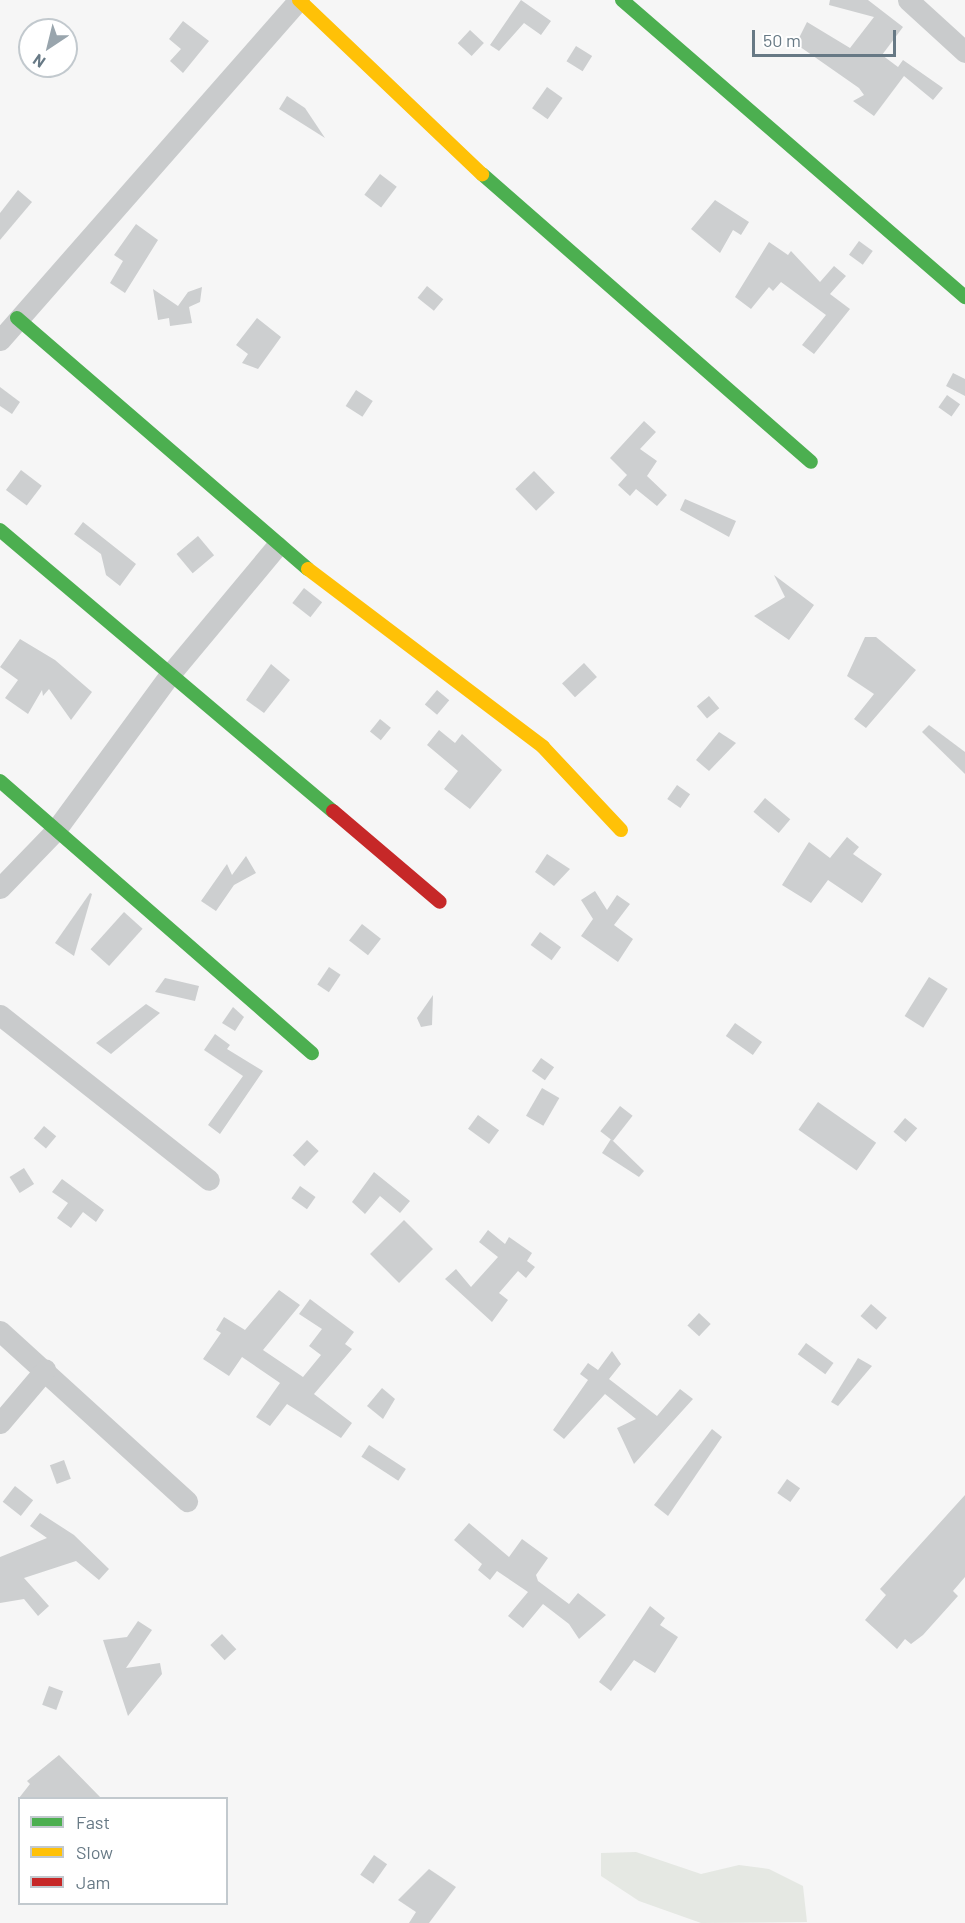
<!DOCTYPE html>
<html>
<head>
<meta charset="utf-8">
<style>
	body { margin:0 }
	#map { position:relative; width:965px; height:1923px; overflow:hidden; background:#f6f6f6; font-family:Barlow,sans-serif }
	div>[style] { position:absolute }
	.green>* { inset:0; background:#e5e8e3 }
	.building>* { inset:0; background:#cdcfd0; transform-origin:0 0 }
	.street>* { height:21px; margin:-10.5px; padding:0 10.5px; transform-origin:10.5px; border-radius:10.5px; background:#c9cbcc }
	.fast>* { height:14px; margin:-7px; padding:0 7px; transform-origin:7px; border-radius:7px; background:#4caf50 }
	.slow>* { height:14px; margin:-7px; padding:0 7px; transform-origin:7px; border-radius:7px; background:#ffc107 }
	.jam>* { height:14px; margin:-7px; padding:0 7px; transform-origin:7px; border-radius:7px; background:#c62828 }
	span { translate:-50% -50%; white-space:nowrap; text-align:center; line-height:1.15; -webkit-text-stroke:6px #fff; paint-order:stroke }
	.legend { position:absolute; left:18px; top:1797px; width:210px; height:108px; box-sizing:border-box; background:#fff; border:2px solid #c2c9ce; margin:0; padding:8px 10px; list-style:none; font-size:18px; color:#677985 }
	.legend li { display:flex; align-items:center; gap:12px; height:30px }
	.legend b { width:30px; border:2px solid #c2c9ce }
	.north { position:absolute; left:18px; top:18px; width:60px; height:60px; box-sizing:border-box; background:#fff; border:2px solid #c2c9ce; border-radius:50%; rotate:215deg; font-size:16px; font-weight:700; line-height:24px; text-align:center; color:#677985 }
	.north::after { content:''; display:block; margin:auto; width:21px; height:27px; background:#99a5ad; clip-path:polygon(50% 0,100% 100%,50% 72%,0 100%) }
	.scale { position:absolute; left:752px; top:30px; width:144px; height:27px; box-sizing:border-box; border:3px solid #677985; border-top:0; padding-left:8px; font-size:18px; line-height:21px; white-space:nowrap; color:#677985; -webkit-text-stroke:4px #fff; paint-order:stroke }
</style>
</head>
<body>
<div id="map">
	<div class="green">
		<i style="clip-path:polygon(636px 1852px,701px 1874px,739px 1865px,769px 1869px,803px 1886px,807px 1922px,701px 1923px,639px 1901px,601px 1876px,601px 1853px)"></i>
	</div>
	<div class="building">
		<i style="clip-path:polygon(521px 0,551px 21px,541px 35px,524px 23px,499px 51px,490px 45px)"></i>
		<i style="clip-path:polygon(830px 0,868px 0,903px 27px,882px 55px,898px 67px,903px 60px,943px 88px,933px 100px,904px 76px,874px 116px,853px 101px,864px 95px,859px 88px,796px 44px,807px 22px,850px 48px,874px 17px,829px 5px)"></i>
		<i style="clip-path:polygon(183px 21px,209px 41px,183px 73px,170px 61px,181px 49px,169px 39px)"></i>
		<i style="left:470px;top:30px;width:19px;height:18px;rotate:43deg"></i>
		<i style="left:576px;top:46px;width:19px;height:18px;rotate:32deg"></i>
		<i style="left:547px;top:87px;width:19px;height:26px;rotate:35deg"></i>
		<i style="clip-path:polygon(287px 96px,305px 108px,325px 138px,279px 109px)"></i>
		<i style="left:380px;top:174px;width:21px;height:26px;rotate:37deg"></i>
		<i style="clip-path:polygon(18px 190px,32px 202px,0 240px,0 213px)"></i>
		<i style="clip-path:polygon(715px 200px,749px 222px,741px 235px,733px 230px,720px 253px,691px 229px)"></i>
		<i style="clip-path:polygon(136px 224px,158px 240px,125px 293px,110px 283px,123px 261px,114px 255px)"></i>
		<i style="left:859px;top:241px;width:17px;height:17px;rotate:36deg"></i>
		<i style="clip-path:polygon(769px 242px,788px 255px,791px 251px,820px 282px,834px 266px,846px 276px,830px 294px,850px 309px,814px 354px,802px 345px,826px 315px,781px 282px,773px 291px,769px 287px,751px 309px,735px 297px)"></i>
		<i style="left:427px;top:286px;width:21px;height:15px;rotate:39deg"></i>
		<i style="clip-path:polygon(202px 287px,200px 302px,189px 307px,192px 323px,170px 326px,169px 318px,158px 320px,153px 289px,178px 306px,188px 292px)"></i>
		<i style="clip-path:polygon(257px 318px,281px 337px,258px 369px,242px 363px,248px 354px,236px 345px)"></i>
		<i style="clip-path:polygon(953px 373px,965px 379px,965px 396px,946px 386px)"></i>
		<i style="clip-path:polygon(0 387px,20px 402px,12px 414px,0 406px)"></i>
		<i style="left:356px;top:390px;width:20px;height:19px;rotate:33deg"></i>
		<i style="left:947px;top:395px;width:16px;height:15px;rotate:35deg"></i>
		<i style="clip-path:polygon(644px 421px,656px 432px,640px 449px,657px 461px,647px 476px,667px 495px,657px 506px,636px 489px,630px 496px,618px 485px,627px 475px,610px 458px)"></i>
		<i style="left:21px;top:470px;width:26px;height:25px;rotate:37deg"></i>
		<i style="left:534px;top:471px;width:30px;height:26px;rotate:46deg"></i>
		<i style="clip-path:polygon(685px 499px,736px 521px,729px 537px,680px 510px)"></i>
		<i style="clip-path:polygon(83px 522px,136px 564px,120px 586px,106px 575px,101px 554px,74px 534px)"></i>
		<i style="left:198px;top:536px;width:25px;height:28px;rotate:50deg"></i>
		<i style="clip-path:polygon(774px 575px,814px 605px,789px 640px,754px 616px,785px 597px)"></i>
		<i style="left:304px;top:588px;width:23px;height:19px;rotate:38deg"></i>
		<i style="clip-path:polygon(865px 637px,876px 637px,916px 670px,866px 728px,854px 719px,874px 694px,847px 676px)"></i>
		<i style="clip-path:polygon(20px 639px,55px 660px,92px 692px,71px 720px,49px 689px,43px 696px,42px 690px,28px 714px,5px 698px,18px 680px,0 667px)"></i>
		<i style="left:584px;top:663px;width:19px;height:30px;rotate:47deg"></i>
		<i style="clip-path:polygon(271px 664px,290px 680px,264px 713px,246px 700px)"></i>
		<i style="left:437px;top:690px;width:16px;height:19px;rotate:40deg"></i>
		<i style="left:709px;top:696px;width:16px;height:16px;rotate:50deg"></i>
		<i style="left:380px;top:719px;width:14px;height:16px;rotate:39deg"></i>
		<i style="clip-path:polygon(929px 725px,965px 752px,965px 774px,922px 732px)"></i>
		<i style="clip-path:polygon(439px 730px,455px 743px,462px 734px,502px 770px,470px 809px,444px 789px,458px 771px,427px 745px)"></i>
		<i style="clip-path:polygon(719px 732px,736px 743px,709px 771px,696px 760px)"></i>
		<i style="left:677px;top:785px;width:16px;height:17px;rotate:35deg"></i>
		<i style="left:765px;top:798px;width:33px;height:18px;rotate:40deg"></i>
		<i style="clip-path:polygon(847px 837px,859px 847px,853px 854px,882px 874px,862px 903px,828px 880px,811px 903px,782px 885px,809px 842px,830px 858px)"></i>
		<i style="clip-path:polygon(547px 854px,570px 869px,554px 886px,535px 872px)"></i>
		<i style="clip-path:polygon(246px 856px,256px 873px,234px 885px,216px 911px,201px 901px,227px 864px,232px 875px)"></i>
		<i style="clip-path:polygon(595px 891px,607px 910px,617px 895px,630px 904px,614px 925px,633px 939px,618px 962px,581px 936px,593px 919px,581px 900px)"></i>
		<i style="clip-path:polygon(90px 893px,92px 894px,74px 956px,55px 943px)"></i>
		<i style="left:124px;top:912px;width:25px;height:50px;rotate:42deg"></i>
		<i style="left:362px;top:924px;width:24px;height:21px;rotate:38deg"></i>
		<i style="left:540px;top:932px;width:26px;height:16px;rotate:36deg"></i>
		<i style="left:329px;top:967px;width:14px;height:21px;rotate:34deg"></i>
		<i style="left:929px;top:977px;width:22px;height:46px;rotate:32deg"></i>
		<i style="clip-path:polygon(165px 978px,199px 986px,195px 1001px,155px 992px)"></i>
		<i style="clip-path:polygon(433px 995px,432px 1025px,421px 1027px,417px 1018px)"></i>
		<i style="clip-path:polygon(146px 1004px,160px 1013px,111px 1054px,96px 1043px)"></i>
		<i style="clip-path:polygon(233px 1007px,244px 1017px,235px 1031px,222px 1023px)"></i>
		<i style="left:735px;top:1023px;width:33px;height:16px;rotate:35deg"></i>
		<i style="clip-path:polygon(215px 1034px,230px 1045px,227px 1049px,263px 1071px,220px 1134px,208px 1125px,243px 1076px,204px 1050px)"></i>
		<i style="left:541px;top:1058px;width:16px;height:16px;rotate:35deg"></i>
		<i style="left:542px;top:1088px;width:20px;height:32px;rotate:30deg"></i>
		<i style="left:818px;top:1102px;width:71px;height:34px;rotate:35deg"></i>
		<i style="left:620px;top:1106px;width:16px;height:32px;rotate:38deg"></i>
		<i style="left:478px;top:1115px;width:26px;height:17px;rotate:36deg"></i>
		<i style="left:905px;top:1118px;width:16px;height:18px;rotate:40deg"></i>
		<i style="left:44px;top:1126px;width:16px;height:16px;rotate:40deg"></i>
		<i style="clip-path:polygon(611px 1139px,644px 1171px,639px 1177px,602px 1153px)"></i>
		<i style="left:307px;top:1140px;width:16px;height:21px;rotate:43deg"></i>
		<i style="left:24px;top:1168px;width:19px;height:17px;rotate:58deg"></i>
		<i style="clip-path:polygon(374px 1172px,410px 1201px,400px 1213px,380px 1196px,365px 1214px,352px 1202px)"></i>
		<i style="clip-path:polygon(62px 1179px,104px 1210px,96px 1222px,83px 1212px,71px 1228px,57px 1218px,68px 1203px,52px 1192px)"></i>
		<i style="left:300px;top:1186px;width:19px;height:15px;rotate:35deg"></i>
		<i style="left:404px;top:1220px;width:41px;height:48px;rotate:45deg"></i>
		<i style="clip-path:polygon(488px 1230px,505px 1244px,509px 1237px,532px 1253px,527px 1261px,535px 1267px,526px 1278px,518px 1271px,499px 1293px,508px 1300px,492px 1322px,445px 1279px,456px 1269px,471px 1287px,498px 1257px,479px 1242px)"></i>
		<i style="clip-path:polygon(279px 1290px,300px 1305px,263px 1350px,303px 1377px,321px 1355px,309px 1346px,322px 1329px,299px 1314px,310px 1299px,354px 1332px,345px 1344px,352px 1349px,314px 1394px,352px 1423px,341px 1438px,287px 1404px,270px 1426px,256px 1417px,280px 1383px,242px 1357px,229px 1376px,203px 1359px,221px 1333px,216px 1330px,224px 1317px,245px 1330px)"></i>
		<i style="left:871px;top:1304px;width:21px;height:16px;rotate:41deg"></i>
		<i style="left:699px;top:1313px;width:16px;height:17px;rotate:43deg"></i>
		<i style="left:806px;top:1343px;width:34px;height:14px;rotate:36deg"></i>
		<i style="clip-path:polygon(612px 1351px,621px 1364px,609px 1379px,657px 1416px,680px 1389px,693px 1399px,634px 1464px,617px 1428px,636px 1419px,605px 1394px,564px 1439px,553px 1430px,588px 1380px,580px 1374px,588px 1363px,598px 1370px)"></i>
		<i style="clip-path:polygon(858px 1358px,872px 1366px,838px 1406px,831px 1402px)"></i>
		<i style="clip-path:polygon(382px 1388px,395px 1399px,383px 1419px,367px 1406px)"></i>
		<i style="clip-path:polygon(712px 1429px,722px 1437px,668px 1516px,654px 1505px)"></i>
		<i style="left:369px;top:1445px;width:44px;height:14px;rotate:33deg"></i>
		<i style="left:64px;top:1460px;width:20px;height:15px;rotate:70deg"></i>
		<i style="left:787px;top:1479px;width:16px;height:17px;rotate:35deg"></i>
		<i style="left:15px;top:1486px;width:23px;height:20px;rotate:38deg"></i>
		<i style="clip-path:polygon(965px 1495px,965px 1577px,953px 1591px,958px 1596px,923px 1635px,911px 1644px,905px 1639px,897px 1649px,865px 1620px,886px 1595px,880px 1589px)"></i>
		<i style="clip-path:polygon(40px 1513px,74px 1535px,109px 1569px,99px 1580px,76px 1561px,24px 1578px,49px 1606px,38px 1616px,24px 1599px,0 1603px,0 1557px,47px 1538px,30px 1526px)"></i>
		<i style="clip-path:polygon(469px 1523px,509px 1557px,522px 1539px,548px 1558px,536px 1575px,538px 1581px,569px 1604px,578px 1593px,606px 1615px,579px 1639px,569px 1624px,543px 1604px,523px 1628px,508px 1616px,528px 1592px,497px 1571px,490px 1580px,478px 1570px,482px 1564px,454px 1540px)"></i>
		<i style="clip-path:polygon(650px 1606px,665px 1618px,660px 1625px,678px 1637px,655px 1673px,634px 1660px,611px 1691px,599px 1682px)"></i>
		<i style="clip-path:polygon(138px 1621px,152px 1630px,126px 1668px,160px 1663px,162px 1674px,128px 1716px,103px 1640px,127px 1637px)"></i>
		<i style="left:222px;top:1634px;width:21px;height:16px;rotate:47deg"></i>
		<i style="left:49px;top:1686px;width:15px;height:20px;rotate:20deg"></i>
		<i style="clip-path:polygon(59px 1755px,101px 1798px,19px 1798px,30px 1784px,27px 1781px)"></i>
		<i style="left:374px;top:1855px;width:16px;height:24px;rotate:35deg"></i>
		<i style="clip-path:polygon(429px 1869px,456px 1887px,429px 1923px,409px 1923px,416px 1912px,398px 1900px)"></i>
	</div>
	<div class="street">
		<i style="left:908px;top:0;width:77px;rotate:42.4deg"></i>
		<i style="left:0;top:340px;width:453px;rotate:-48.7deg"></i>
		<i style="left:0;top:888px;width:79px;rotate:-46deg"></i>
		<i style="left:55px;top:831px;width:196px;rotate:-53.7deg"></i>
		<i style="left:171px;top:673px;width:165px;rotate:-50.2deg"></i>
		<i style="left:0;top:1015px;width:266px;rotate:38.3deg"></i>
		<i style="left:0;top:1331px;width:253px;rotate:42.3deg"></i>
		<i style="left:0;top:1423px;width:70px;rotate:-49.7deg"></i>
	</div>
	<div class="fast">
		<i style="left:622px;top:0;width:454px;rotate:40.9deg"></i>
		<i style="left:482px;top:174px;width:437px;rotate:41.2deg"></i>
		<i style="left:17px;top:318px;width:384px;rotate:40.8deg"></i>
		<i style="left:0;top:530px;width:436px;rotate:40.2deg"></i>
		<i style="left:0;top:781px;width:414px;rotate:41.1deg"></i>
	</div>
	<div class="slow">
		<i style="left:299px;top:0;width:253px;rotate:43.6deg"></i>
		<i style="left:308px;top:569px;width:295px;rotate:37.1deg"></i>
		<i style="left:543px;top:747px;width:114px;rotate:46.8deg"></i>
	</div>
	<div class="jam">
		<i style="left:333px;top:811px;width:140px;rotate:40.4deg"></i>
	</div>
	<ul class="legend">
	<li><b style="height:8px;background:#4caf50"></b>Fast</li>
	<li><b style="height:8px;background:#ffc107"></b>Slow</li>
	<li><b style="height:8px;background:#c62828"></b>Jam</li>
	</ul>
	<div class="north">N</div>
	<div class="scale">50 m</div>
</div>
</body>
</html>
